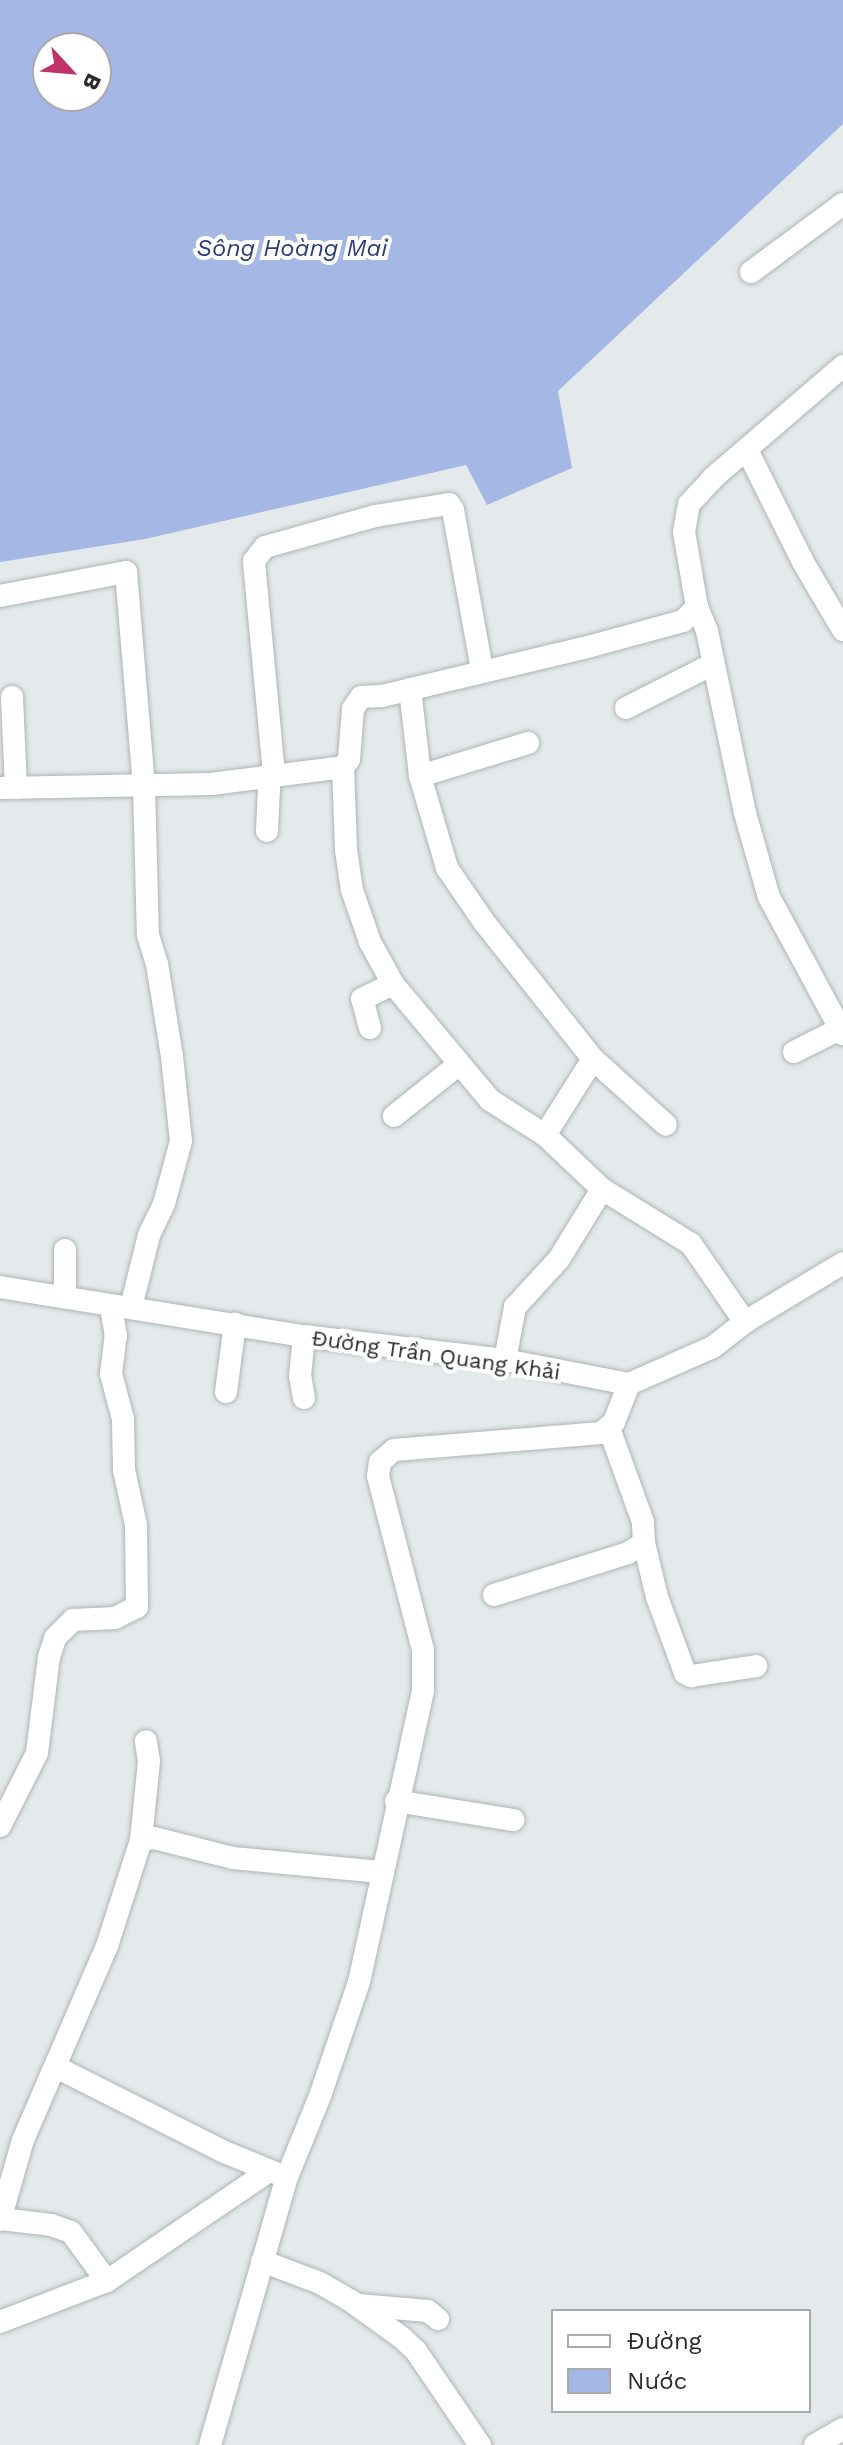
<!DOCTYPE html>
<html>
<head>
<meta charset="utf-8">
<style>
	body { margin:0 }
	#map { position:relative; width:843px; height:2445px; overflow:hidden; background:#e4eaeb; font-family:"Work Sans",sans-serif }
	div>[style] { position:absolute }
	.water>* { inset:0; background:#a5b7e5 }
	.roads { filter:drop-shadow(0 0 2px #afb4b5) drop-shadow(0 0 2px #afb4b5) }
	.minor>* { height:22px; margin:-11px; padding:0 11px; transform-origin:11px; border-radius:11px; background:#fff }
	span { translate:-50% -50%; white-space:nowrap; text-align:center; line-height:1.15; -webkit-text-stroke:8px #fff; paint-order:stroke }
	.street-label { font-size:22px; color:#292b2c }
	.water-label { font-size:24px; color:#2c3d76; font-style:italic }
	.legend { position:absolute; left:551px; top:2309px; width:260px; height:104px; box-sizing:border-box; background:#fff; border:2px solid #a9aaab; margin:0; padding:10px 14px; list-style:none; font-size:24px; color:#292b2c }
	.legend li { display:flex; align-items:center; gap:16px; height:40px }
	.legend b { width:40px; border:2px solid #a9aaab }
	.north { position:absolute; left:32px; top:32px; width:80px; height:80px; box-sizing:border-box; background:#fff; border:2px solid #a9aaab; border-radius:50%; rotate:116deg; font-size:22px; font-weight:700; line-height:32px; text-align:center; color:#292b2c }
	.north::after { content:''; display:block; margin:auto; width:28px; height:36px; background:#c03368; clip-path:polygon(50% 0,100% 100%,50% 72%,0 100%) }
</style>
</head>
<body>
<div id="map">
	<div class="water">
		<i style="clip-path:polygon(evenodd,0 0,843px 0,843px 124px,558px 391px,572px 468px,487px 505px,466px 465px,145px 539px,0 562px,0 0,48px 48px,96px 48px,96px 96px,48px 96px,48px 48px)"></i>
	</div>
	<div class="roads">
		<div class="minor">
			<i style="left:751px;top:272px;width:114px;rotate:-36.5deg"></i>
			<i style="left:747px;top:450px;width:125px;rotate:63.4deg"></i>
			<i style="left:803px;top:562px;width:79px;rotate:59.5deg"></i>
			<i style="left:0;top:596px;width:128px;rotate:-10.8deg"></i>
			<i style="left:126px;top:572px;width:215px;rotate:85.2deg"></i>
			<i style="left:144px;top:786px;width:149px;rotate:88.5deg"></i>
			<i style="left:148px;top:935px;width:30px;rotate:73deg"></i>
			<i style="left:157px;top:964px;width:94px;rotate:80.8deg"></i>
			<i style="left:172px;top:1057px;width:84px;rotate:83.9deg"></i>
			<i style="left:181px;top:1141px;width:65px;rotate:105.1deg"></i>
			<i style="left:164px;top:1204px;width:34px;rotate:116deg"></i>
			<i style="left:149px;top:1235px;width:74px;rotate:104deg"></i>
			<i style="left:697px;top:607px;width:26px;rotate:67deg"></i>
			<i style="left:707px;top:631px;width:186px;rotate:78.2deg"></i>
			<i style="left:745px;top:813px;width:87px;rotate:74.1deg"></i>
			<i style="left:769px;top:897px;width:156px;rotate:61.6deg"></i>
			<i style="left:410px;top:689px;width:88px;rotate:83.4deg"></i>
			<i style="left:420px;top:776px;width:96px;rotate:73.6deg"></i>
			<i style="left:447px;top:868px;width:65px;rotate:55.6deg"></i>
			<i style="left:484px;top:922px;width:175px;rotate:51.5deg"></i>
			<i style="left:593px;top:1059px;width:90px;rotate:122.3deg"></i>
			<i style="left:12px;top:697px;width:91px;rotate:87.5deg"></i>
			<i style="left:626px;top:708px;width:97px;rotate:-26.8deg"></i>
			<i style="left:343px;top:767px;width:83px;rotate:87.9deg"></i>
			<i style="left:346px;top:850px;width:40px;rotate:81.5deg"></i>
			<i style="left:352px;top:890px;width:55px;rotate:70.9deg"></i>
			<i style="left:370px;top:942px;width:48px;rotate:61.3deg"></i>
			<i style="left:393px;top:984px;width:151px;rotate:50.1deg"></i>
			<i style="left:490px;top:1100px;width:65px;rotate:32.5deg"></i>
			<i style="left:545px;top:1135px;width:79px;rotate:43.5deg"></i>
			<i style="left:602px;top:1189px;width:105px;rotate:31.7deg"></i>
			<i style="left:691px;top:1244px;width:95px;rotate:55.3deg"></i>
			<i style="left:274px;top:774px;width:214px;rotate:-95.4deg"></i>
			<i style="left:254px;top:561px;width:18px;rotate:-52deg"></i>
			<i style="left:265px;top:547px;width:114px;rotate:-15.7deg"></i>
			<i style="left:375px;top:516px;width:75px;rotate:-9.2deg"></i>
			<i style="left:449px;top:504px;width:7px;rotate:56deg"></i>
			<i style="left:453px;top:510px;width:163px;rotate:79.7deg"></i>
			<i style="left:266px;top:776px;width:12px;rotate:76deg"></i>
			<i style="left:269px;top:788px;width:43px;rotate:92.7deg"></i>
			<i style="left:420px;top:776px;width:113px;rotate:-17deg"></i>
			<i style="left:0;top:788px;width:211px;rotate:-1.1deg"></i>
			<i style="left:211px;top:784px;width:133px;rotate:-7.3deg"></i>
			<i style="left:343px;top:767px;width:10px;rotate:-53deg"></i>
			<i style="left:349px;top:759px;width:50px;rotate:-85.4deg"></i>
			<i style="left:353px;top:709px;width:14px;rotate:-56deg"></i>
			<i style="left:361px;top:697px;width:21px;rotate:-3deg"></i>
			<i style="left:382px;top:696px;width:208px;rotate:-13.4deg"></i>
			<i style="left:584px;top:648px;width:103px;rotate:-15.3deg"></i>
			<i style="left:683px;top:621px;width:20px;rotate:-45deg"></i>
			<i style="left:697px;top:607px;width:76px;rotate:-99.8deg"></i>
			<i style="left:684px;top:532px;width:28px;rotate:-80deg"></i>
			<i style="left:689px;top:504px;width:37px;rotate:-47deg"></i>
			<i style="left:714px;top:477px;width:170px;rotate:-40.7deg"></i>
			<i style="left:370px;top:1028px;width:30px;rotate:-105deg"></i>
			<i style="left:362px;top:999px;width:34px;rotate:-26deg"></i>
			<i style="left:794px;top:1052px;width:51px;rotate:-26.6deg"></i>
			<i style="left:593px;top:1059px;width:98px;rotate:42.1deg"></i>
			<i style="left:394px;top:1116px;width:82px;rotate:-38.6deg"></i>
			<i style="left:0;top:1287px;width:308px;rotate:9.2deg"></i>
			<i style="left:304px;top:1336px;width:202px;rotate:6.8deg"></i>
			<i style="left:505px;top:1360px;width:126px;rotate:11deg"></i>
			<i style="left:629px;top:1384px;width:92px;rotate:-23.8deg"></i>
			<i style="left:713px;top:1347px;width:41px;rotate:-38deg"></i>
			<i style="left:745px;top:1322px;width:114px;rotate:-31deg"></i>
			<i style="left:65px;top:1297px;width:47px;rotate:-90deg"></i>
			<i style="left:505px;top:1360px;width:54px;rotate:-79.3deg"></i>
			<i style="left:515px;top:1307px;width:65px;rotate:-47.5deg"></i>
			<i style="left:559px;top:1259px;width:82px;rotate:-58.4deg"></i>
			<i style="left:226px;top:1392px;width:69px;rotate:-82.5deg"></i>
			<i style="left:304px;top:1398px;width:22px;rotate:-100deg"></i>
			<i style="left:300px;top:1376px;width:40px;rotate:-84.3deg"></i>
			<i style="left:644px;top:1543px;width:56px;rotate:76.5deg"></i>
			<i style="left:657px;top:1597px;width:81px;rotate:69.8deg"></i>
			<i style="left:685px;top:1673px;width:7px;rotate:27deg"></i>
			<i style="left:691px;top:1676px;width:66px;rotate:-8.7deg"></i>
			<i style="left:494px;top:1595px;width:140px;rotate:-17.4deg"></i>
			<i style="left:628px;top:1553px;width:19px;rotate:-32deg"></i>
			<i style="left:644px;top:1543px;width:21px;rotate:-93deg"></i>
			<i style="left:643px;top:1522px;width:100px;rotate:-109.9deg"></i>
			<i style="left:396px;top:1801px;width:119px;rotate:9.2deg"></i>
			<i style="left:0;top:1826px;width:82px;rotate:-63.1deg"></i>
			<i style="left:37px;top:1753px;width:97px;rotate:-82.9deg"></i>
			<i style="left:49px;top:1657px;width:20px;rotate:-72deg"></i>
			<i style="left:55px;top:1638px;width:25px;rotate:-45deg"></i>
			<i style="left:73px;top:1620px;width:42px;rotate:-2.7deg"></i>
			<i style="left:115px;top:1618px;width:25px;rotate:-27deg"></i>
			<i style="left:137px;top:1607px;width:82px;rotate:-90.7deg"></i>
			<i style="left:136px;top:1525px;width:56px;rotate:-102.3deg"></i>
			<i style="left:124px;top:1470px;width:51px;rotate:-91.1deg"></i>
			<i style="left:123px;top:1419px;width:47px;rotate:-104.9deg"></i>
			<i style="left:111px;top:1374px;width:38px;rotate:-83deg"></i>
			<i style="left:116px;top:1336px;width:29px;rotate:-100deg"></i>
			<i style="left:141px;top:1840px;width:79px;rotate:-84.2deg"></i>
			<i style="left:149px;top:1761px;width:20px;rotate:-99deg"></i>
			<i style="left:56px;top:2067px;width:186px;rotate:26.8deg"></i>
			<i style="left:222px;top:2151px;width:61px;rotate:22.3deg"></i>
			<i style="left:1px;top:2219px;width:50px;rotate:6.8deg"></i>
			<i style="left:51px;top:2225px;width:21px;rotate:19deg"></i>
			<i style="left:71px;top:2232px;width:61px;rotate:53.7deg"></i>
			<i style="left:0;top:2220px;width:83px;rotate:-74deg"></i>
			<i style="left:23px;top:2140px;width:211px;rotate:-66.6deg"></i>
			<i style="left:107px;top:1946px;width:111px;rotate:-72.2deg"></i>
			<i style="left:141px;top:1840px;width:13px;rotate:-9deg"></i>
			<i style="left:154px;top:1838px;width:81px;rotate:14.2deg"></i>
			<i style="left:233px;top:1858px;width:148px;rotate:5.4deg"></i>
			<i style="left:262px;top:2261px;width:62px;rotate:20.8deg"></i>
			<i style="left:320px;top:2283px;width:36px;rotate:30deg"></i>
			<i style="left:351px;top:2301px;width:62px;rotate:35.8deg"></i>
			<i style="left:401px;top:2337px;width:21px;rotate:43deg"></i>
			<i style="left:416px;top:2351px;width:114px;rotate:55.8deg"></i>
			<i style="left:358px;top:2305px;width:70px;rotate:4.9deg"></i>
			<i style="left:428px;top:2311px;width:13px;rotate:39deg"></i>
			<i style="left:0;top:2322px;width:115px;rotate:-21deg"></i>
			<i style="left:107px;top:2281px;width:196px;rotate:-34.2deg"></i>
			<i style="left:210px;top:2445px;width:279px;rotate:-74deg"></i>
			<i style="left:287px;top:2177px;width:87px;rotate:-67.8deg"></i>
			<i style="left:320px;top:2096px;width:120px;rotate:-71.1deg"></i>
			<i style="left:359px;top:1982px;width:299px;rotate:-77.6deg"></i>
			<i style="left:423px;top:1690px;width:40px;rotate:-90deg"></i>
			<i style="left:423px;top:1650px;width:180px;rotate:-104.5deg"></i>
			<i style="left:378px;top:1476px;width:14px;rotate:-82deg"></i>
			<i style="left:380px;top:1462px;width:18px;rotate:-41deg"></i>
			<i style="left:394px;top:1450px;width:208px;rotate:-4.7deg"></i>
			<i style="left:601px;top:1433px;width:17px;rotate:-40deg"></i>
			<i style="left:614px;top:1422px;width:41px;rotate:-68.5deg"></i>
			<i style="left:815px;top:2445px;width:32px;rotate:-30deg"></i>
		</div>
	</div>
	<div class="street-label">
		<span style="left:436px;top:1355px;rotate:8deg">Đường Trần Quang Khải</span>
	</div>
	<div class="water-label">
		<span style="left:292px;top:249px">Sông Hoàng Mai</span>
	</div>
	<ul class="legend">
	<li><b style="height:10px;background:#fff"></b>Đường</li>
	<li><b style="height:22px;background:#a5b7e5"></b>Nước</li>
	</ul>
	<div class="north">B</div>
</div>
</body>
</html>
